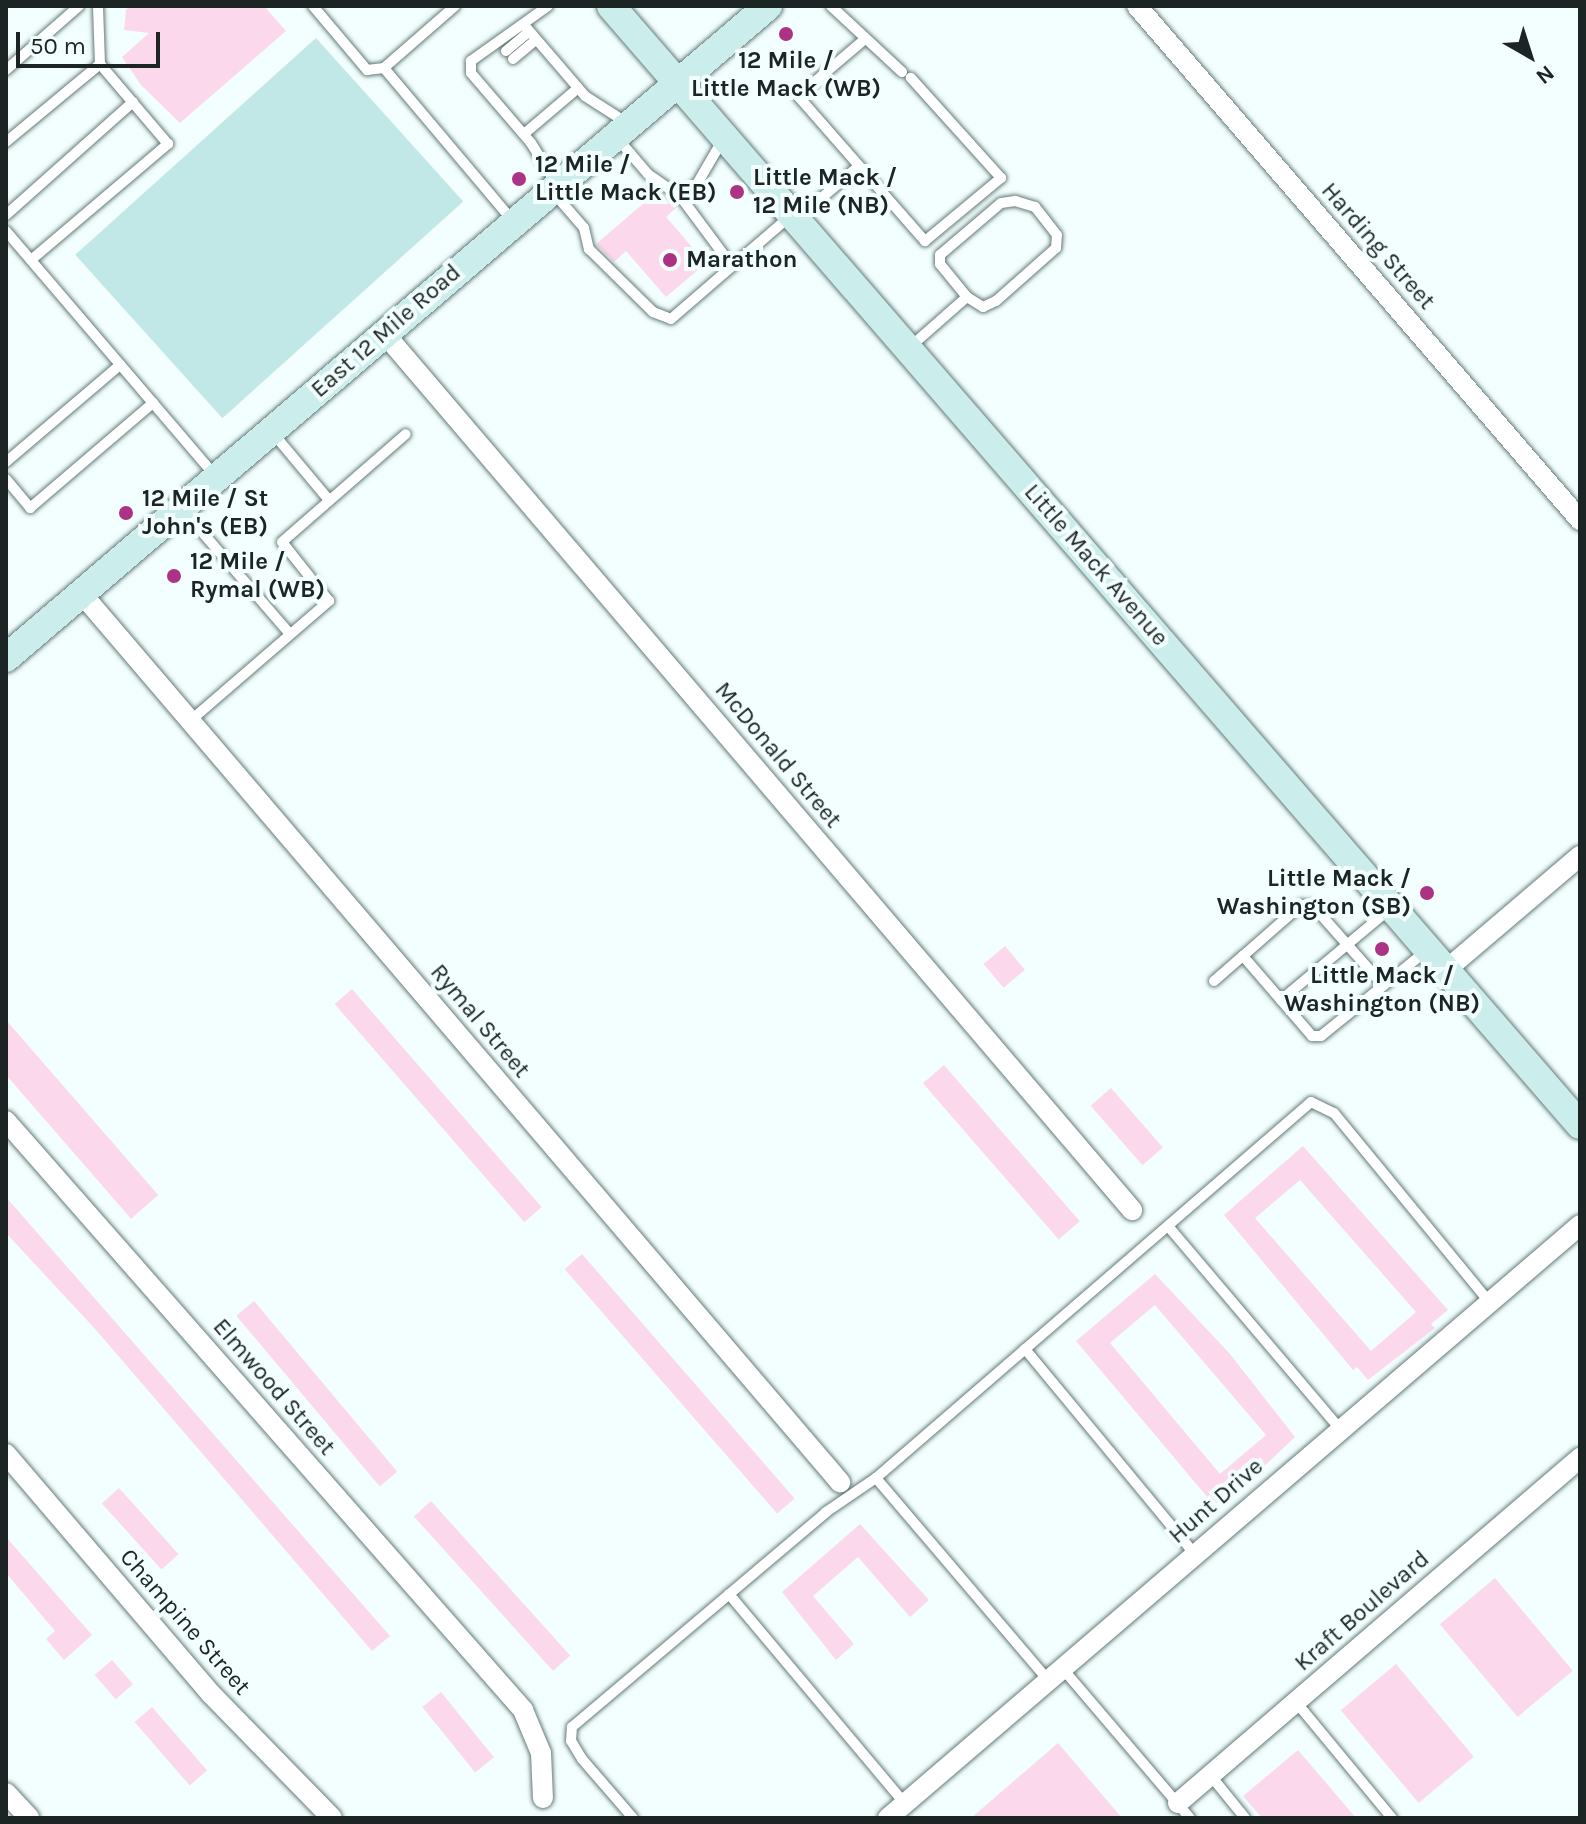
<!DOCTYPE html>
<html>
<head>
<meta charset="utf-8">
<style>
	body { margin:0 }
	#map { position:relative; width:1586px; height:1824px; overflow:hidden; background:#f2fffe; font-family:Karla,sans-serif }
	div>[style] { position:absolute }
	.green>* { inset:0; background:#c1e7e6; transform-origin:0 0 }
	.building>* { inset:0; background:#fcd8ed; transform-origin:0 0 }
	.roads { filter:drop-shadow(0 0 2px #667a79) drop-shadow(0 0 2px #667a79) }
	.service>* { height:10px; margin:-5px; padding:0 5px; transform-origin:5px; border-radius:5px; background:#fff }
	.minor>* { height:20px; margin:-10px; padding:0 10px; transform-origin:10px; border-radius:10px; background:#fff }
	.secondary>* { height:28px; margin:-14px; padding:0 14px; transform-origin:14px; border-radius:14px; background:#cbeeed }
	.dots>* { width:22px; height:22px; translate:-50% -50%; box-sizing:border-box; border:4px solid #f2fffe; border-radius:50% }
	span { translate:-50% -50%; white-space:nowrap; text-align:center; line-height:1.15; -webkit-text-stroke:8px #f2fffe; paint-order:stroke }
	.poi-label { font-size:24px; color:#1c2524; font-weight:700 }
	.left { translate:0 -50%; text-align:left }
	.right { translate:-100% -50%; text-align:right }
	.street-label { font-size:24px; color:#1c2524 }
	.frame { position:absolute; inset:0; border:8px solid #1c2524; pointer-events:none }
	.north { position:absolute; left:1490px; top:16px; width:80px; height:80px; -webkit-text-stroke:6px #f2fffe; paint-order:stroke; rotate:141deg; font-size:22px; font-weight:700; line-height:32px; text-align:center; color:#1c2524 }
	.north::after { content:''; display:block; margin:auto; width:28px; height:36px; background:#1c2524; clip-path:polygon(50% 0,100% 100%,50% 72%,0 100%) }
	.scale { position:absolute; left:16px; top:32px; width:144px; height:36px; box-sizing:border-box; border:4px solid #1c2524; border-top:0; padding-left:10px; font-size:24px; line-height:28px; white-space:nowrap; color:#1c2524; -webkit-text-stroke:6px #f2fffe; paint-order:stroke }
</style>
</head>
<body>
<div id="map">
	<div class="green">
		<i style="left:316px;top:38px;width:220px;height:324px;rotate:48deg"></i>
	</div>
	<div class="building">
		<i style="clip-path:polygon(138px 6px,264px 6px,286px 31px,180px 123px,141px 85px,122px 57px,149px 33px,124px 30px,126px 9px)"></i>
		<i style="clip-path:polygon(658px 191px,677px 207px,666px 217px,706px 263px,666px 297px,626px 251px,614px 262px,596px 244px)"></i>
		<i style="left:1005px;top:946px;width:31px;height:28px;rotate:50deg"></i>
		<i style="left:352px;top:989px;width:289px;height:23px;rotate:49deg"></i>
		<i style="left:6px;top:1020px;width:232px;height:36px;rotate:49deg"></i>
		<i style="left:944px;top:1065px;width:207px;height:28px;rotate:49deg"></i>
		<i style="left:1111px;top:1088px;width:79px;height:27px;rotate:49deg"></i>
		<i style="clip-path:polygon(evenodd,1303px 1146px,1448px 1310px,1431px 1324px,1435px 1328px,1368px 1380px,1357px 1367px,1353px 1370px,1224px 1215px,1303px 1146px,1300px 1180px,1416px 1312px,1371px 1351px,1255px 1218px,1300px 1180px)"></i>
		<i style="clip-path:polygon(6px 1197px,390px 1636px,372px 1651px,96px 1330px,6px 1233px)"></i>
		<i style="left:582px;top:1254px;width:324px;height:23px;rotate:49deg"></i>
		<i style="clip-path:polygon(evenodd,1155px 1274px,1230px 1354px,1295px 1437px,1234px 1495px,1231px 1491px,1214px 1505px,1076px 1341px,1155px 1274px,1155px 1305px,1266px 1435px,1220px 1474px,1110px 1343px,1155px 1305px)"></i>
		<i style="left:254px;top:1301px;width:223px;height:23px;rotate:50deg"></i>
		<i style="left:119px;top:1488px;width:89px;height:23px;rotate:48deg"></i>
		<i style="left:431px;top:1501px;width:208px;height:23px;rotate:48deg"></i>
		<i style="clip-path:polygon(860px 1524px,929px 1600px,910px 1617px,858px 1557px,813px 1596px,854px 1644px,836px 1660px,782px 1592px)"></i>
		<i style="clip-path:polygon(6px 1537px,92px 1635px,64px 1660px,46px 1639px,55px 1631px,6px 1573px)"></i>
		<i style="left:1495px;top:1578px;width:121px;height:72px;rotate:50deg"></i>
		<i style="left:112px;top:1660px;width:32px;height:23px;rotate:49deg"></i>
		<i style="left:1396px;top:1664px;width:121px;height:72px;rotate:50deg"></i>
		<i style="left:441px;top:1692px;width:84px;height:24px;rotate:51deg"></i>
		<i style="left:152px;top:1707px;width:84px;height:23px;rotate:49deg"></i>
		<i style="clip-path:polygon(1058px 1743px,1122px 1818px,971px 1818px)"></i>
		<i style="clip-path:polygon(1298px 1750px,1356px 1818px,1262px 1818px,1243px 1796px)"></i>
	</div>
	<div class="roads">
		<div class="service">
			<i style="left:313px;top:6px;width:84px;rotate:49.8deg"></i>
			<i style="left:367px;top:70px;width:17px;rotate:-7deg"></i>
			<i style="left:455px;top:6px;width:94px;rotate:138.9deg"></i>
			<i style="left:384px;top:68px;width:200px;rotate:49.9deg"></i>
			<i style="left:548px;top:6px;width:95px;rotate:144.5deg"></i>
			<i style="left:471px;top:61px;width:12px;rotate:90deg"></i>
			<i style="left:471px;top:73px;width:92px;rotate:49.4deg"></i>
			<i style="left:531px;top:143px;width:47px;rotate:58deg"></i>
			<i style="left:831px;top:6px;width:97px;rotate:42.9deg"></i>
			<i style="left:525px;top:26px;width:92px;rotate:49.4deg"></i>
			<i style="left:585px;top:96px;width:50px;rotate:32.7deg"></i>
			<i style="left:865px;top:39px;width:88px;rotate:139.6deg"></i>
			<i style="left:798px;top:96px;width:193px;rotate:48.8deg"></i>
			<i style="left:925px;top:241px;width:99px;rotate:-39.7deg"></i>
			<i style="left:1001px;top:178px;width:135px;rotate:-132deg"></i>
			<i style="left:506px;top:51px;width:30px;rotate:-40deg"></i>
			<i style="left:513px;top:59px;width:30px;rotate:-40deg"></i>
			<i style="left:6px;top:70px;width:97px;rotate:-41.2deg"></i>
			<i style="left:524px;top:134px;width:71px;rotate:-40.4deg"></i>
			<i style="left:618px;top:139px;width:46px;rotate:49.4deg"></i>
			<i style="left:648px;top:174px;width:39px;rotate:35deg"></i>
			<i style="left:680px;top:196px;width:87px;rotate:53.4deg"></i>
			<i style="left:6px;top:142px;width:122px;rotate:-39.7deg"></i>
			<i style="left:552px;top:191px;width:49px;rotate:49.1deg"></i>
			<i style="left:584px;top:228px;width:22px;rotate:77deg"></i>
			<i style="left:589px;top:249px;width:90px;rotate:44.5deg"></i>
			<i style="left:653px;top:312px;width:19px;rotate:21deg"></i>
			<i style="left:671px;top:319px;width:156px;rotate:-40.8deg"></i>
			<i style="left:680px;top:196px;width:21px;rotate:-35deg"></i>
			<i style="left:697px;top:184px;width:50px;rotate:-59.8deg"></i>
			<i style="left:6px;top:215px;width:170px;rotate:-41.7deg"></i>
			<i style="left:798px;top:218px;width:80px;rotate:-40.4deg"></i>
			<i style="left:6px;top:231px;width:322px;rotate:49.5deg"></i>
			<i style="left:31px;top:260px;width:180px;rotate:-40.3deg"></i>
			<i style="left:168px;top:144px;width:105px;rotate:-130.4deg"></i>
			<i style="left:100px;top:64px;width:58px;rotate:-92deg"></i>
			<i style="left:910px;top:347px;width:76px;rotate:-41.3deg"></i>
			<i style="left:967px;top:297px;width:19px;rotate:32deg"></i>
			<i style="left:983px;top:307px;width:14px;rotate:-25deg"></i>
			<i style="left:996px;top:301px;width:80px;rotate:-41.5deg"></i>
			<i style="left:1056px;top:248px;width:13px;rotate:-86deg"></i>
			<i style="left:1057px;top:235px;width:36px;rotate:-128deg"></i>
			<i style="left:1035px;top:207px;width:21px;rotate:-163deg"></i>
			<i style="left:1015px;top:201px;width:14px;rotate:172deg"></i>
			<i style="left:1001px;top:203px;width:80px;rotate:139.6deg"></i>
			<i style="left:940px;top:255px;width:9px;rotate:90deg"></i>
			<i style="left:940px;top:264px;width:43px;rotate:50.7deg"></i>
			<i style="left:272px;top:432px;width:87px;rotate:50.1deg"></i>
			<i style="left:6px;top:462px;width:150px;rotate:-40.4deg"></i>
			<i style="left:6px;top:479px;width:38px;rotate:50deg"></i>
			<i style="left:30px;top:508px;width:162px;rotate:-40.5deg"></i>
			<i style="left:183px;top:510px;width:164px;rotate:49.2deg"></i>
			<i style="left:190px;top:721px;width:184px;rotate:-40.8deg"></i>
			<i style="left:329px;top:601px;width:75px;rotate:-128.5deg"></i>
			<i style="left:282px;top:542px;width:164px;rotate:-41.1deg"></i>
			<i style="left:1214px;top:981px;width:38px;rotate:-41deg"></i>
			<i style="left:1383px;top:985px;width:106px;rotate:-131.5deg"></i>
			<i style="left:1313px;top:906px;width:12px;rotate:-175deg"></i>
			<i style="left:1301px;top:905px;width:77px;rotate:138.7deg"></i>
			<i style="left:1243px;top:956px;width:106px;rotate:49.2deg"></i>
			<i style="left:1312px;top:1036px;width:9px"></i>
			<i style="left:1321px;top:1036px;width:135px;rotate:-39deg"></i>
			<i style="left:1281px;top:1000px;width:143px;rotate:-39.9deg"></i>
			<i style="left:1168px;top:1226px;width:266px;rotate:49.7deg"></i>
			<i style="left:1025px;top:1349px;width:265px;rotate:50.4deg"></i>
			<i style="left:876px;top:1478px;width:265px;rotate:49.6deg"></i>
			<i style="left:729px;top:1594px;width:274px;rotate:50deg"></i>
			<i style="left:1063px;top:1669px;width:196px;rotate:49.6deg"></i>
			<i style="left:1296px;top:1702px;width:151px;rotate:50.4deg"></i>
			<i style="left:1211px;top:1776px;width:54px;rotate:51deg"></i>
			<i style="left:633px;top:1818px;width:78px;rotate:-130.8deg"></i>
			<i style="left:582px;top:1759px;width:21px;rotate:-121deg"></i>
			<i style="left:571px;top:1741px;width:14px;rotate:-86deg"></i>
			<i style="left:572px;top:1727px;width:333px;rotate:-40.2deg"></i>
			<i style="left:826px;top:1512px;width:60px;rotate:-34.2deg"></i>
			<i style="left:876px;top:1478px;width:575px;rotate:-40.84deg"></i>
			<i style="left:1311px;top:1102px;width:25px;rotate:26deg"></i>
			<i style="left:1334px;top:1113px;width:244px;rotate:50.6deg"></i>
		</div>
		<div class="minor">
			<i style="left:1137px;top:6px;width:679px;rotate:49.24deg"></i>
			<i style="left:384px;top:333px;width:1153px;rotate:49.54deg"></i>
			<i style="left:82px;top:594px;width:1168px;rotate:49.52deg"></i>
			<i style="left:1446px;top:970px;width:176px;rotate:-40.4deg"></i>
			<i style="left:6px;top:1121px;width:784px;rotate:48.72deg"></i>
			<i style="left:523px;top:1710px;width:47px;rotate:67.3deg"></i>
			<i style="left:541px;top:1753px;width:45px;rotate:87.5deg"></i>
			<i style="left:6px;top:1454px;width:316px;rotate:49.5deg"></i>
			<i style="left:211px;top:1694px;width:173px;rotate:45.7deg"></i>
			<i style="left:6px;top:1793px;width:34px;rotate:47deg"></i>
			<i style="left:1178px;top:1803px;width:530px;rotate:-40.64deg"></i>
			<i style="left:888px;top:1818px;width:911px;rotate:-40.59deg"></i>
		</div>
		<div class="secondary">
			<i style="left:611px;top:6px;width:1480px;rotate:49.11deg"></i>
			<i style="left:6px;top:658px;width:1003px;rotate:-40.55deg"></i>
		</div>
	</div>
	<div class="dots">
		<i style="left:786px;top:34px;background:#ac3286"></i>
		<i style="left:519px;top:179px;background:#ac3286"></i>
		<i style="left:737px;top:192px;background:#ac3286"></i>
		<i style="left:670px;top:260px;background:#ac3286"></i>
		<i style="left:126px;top:513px;background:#ac3286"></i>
		<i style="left:174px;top:576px;background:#ac3286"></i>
		<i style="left:1427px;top:893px;background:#ac3286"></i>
		<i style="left:1382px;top:949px;background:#ac3286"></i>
	</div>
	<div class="poi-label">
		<span style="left:786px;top:75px">12 Mile /<br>Little Mack (WB)</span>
		<span class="left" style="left:535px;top:179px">12 Mile /<br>Little Mack (EB)</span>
		<span class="left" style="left:753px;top:192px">Little Mack /<br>12 Mile (NB)</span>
		<span class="left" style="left:686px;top:260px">Marathon</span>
		<span class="left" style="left:142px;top:513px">12 Mile / St<br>John's (EB)</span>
		<span class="left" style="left:190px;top:576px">12 Mile /<br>Rymal (WB)</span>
		<span class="right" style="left:1411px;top:893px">Little Mack /<br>Washington (SB)</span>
		<span style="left:1382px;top:990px">Little Mack /<br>Washington (NB)</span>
	</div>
	<div class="street-label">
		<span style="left:1378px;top:246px;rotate:49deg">Harding Street</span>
		<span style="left:386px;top:331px;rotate:-41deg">East 12 Mile Road</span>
		<span style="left:1096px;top:565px;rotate:49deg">Little Mack Avenue</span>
		<span style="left:778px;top:755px;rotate:50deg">McDonald Street</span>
		<span style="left:480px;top:1021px;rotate:50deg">Rymal Street</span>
		<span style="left:274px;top:1387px;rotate:49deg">Elmwood Street</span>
		<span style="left:1216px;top:1501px;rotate:-41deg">Hunt Drive</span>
		<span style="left:1362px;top:1611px;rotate:-41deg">Kraft Boulevard</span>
		<span style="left:185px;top:1622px;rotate:49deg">Champine Street</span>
	</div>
	<div class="frame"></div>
	<div class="north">N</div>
	<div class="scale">50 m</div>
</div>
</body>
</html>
